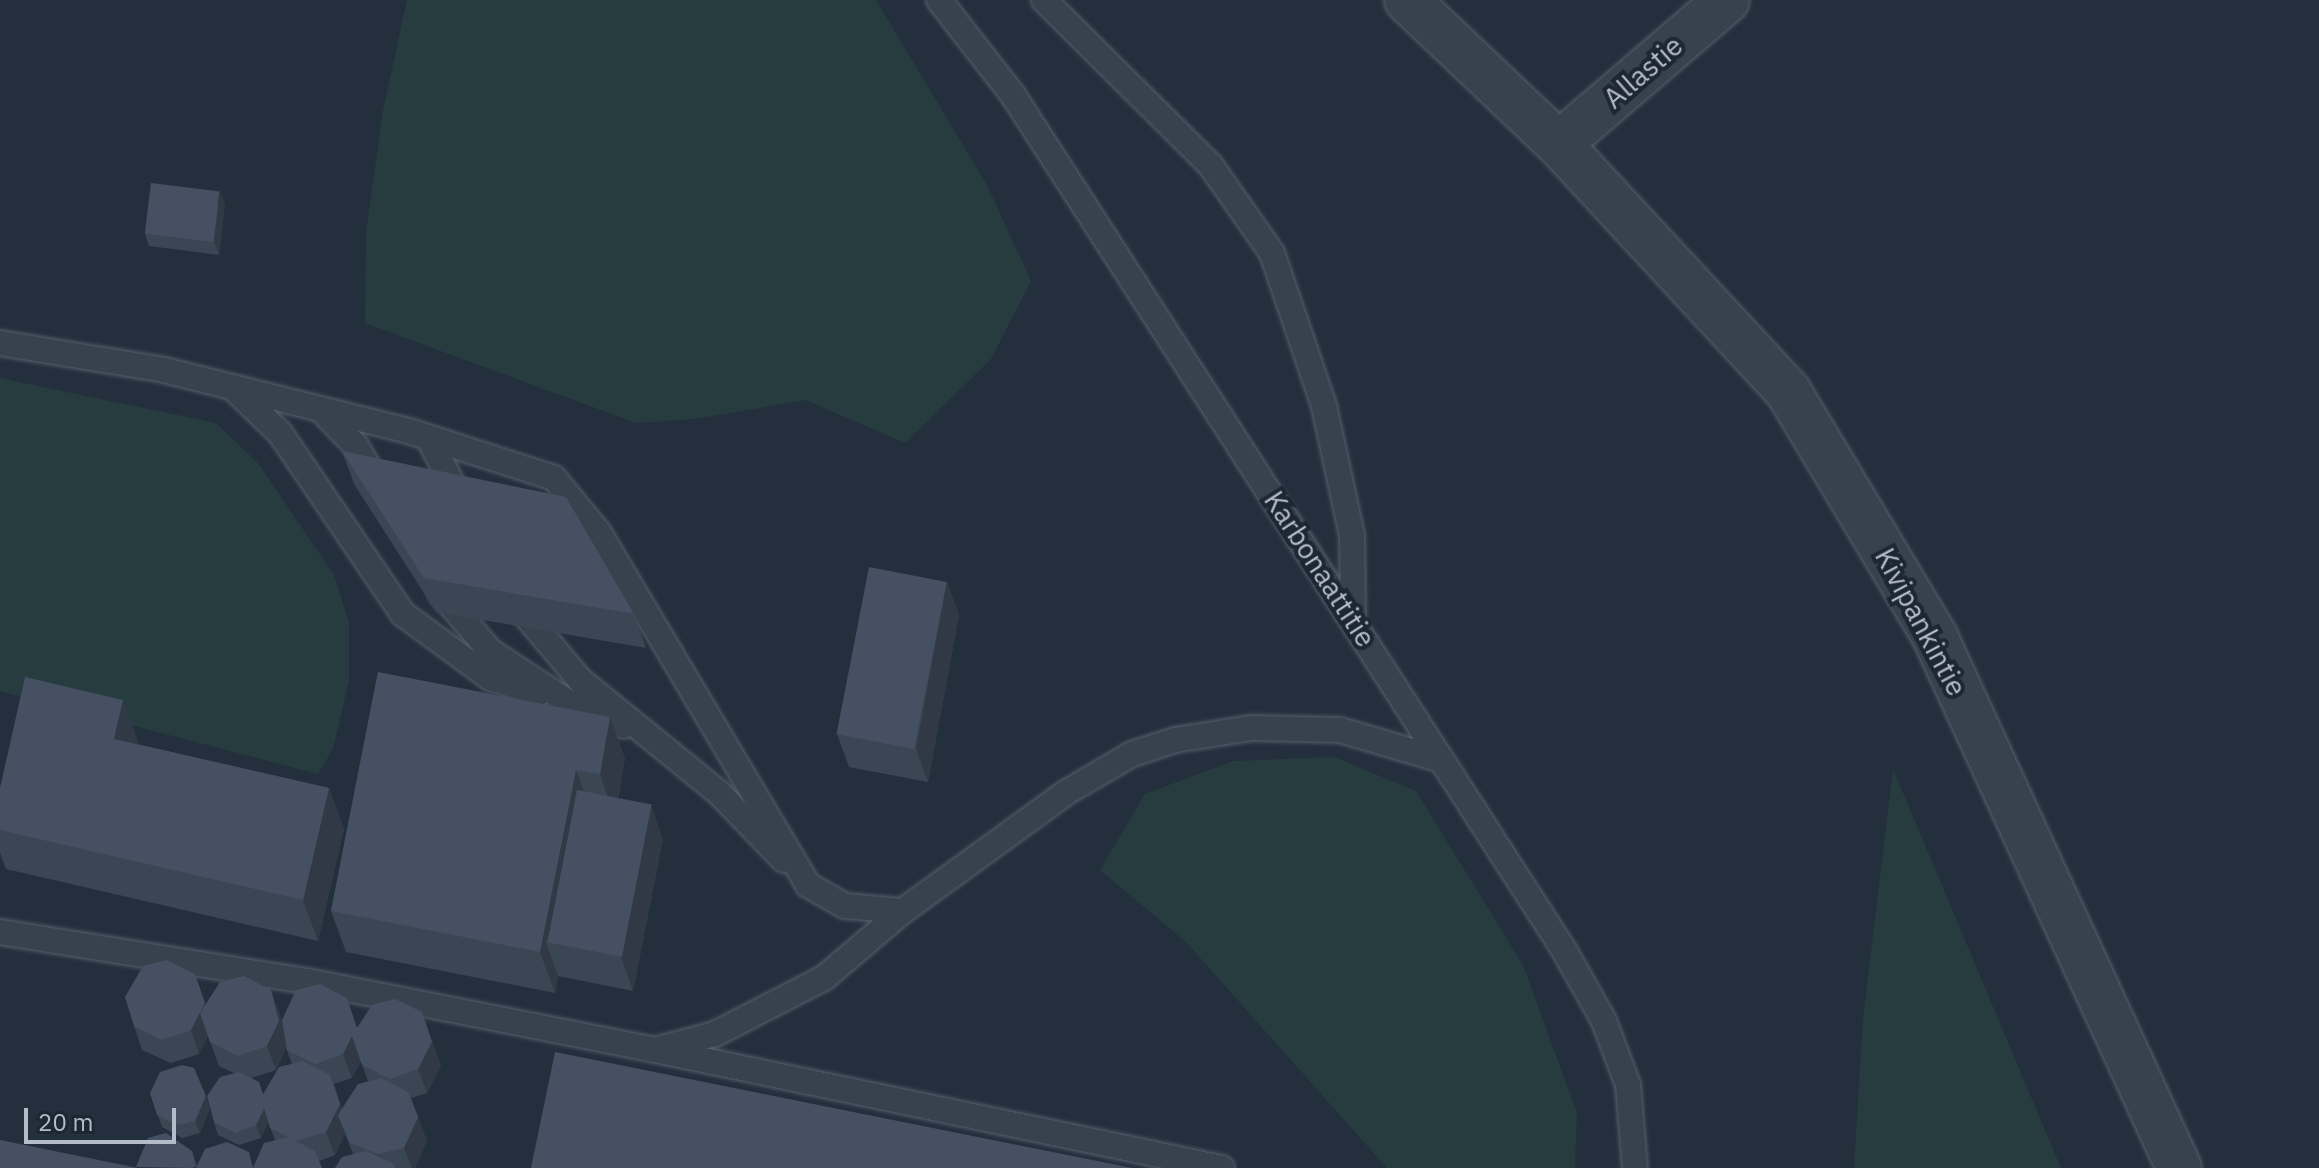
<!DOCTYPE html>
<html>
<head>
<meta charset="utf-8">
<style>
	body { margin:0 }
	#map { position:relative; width:2319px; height:1168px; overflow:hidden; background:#242f3e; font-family:"IBM Plex Sans",sans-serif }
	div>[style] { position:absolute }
	.green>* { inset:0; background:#263c3f }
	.roads { filter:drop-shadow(0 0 2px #565f6c) drop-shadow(0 0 2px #565f6c) }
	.service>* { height:24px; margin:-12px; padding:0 12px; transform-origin:12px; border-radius:12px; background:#38414e }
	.minor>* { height:44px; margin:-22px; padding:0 22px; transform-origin:22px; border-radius:22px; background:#38414e }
	.wall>* { inset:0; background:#3b4654 }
	.shaded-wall>* { inset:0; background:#303945 }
	.building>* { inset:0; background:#455162; transform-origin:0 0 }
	span { translate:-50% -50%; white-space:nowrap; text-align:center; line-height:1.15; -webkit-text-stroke:8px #1d2633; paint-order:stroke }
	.street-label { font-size:28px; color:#b4bcc9 }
	.scale { position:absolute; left:24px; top:1108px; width:152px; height:36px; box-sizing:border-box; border:4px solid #b4bcc9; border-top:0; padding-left:10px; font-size:24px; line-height:28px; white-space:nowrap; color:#b4bcc9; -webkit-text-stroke:6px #1d2633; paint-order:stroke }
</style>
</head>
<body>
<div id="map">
	<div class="green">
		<i style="clip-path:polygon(407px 0,876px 0,987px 185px,1031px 281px,991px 359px,905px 443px,806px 400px,695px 419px,636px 423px,365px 323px,366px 232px,383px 110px)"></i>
		<i style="clip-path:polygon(0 378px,216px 423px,258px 463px,334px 575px,349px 623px,349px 681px,333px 749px,318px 774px,0 691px)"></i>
		<i style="clip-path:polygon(1334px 757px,1416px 791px,1523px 965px,1577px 1113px,1575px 1168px,1387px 1168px,1186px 942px,1100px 870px,1145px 794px,1233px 761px)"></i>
		<i style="clip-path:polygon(1893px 769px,2061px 1168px,1854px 1168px,1863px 1018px)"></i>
	</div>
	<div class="roads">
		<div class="service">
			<i style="left:939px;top:0;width:120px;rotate:52.1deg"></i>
			<i style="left:1013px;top:95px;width:1017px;rotate:57.2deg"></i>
			<i style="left:1564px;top:950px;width:81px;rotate:60.6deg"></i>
			<i style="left:1604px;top:1021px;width:68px;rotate:69.4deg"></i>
			<i style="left:1628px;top:1085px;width:83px;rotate:85.2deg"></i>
			<i style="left:1044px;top:0;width:235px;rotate:44.8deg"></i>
			<i style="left:1211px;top:166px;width:106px;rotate:55deg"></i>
			<i style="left:1272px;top:253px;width:162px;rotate:71.2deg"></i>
			<i style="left:1324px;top:406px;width:132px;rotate:77.8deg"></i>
			<i style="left:1352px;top:535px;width:86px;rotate:89.3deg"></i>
			<i style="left:0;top:343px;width:166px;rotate:9.3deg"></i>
			<i style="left:164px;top:370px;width:256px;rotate:14deg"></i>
			<i style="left:412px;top:432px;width:149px;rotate:17.9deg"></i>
			<i style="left:554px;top:478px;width:71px;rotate:50.7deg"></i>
			<i style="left:599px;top:533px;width:409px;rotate:59.3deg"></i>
			<i style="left:808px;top:885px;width:43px;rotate:29.6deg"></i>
			<i style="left:845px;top:906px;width:58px;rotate:4.9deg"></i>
			<i style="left:903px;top:911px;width:203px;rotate:-36deg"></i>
			<i style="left:1067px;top:792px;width:75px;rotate:-30.3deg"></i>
			<i style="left:1132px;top:754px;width:45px;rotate:-18deg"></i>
			<i style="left:1175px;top:740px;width:78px;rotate:-8.9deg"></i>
			<i style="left:1252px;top:728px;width:88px;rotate:1.3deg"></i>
			<i style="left:1340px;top:730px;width:106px;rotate:16.4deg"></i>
			<i style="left:233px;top:388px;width:65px;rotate:43.8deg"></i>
			<i style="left:280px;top:433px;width:219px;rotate:55.8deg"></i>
			<i style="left:403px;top:614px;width:108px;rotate:36.3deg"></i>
			<i style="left:490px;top:678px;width:51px;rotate:17deg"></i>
			<i style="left:321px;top:410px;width:50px;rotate:45.8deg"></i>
			<i style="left:356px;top:446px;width:39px;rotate:60deg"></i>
			<i style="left:428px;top:437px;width:73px;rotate:62.4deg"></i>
			<i style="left:440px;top:592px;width:77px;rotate:49.7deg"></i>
			<i style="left:490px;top:651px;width:90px;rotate:33.2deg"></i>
			<i style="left:565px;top:700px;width:64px;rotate:23.8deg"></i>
			<i style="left:517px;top:605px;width:98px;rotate:50deg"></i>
			<i style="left:580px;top:680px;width:179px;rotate:39.1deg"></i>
			<i style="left:719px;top:793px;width:93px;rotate:45.9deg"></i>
			<i style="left:0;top:932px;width:311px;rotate:9.1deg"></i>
			<i style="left:307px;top:981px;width:354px;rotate:11.2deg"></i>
			<i style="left:654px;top:1050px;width:63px;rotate:-14.7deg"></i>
			<i style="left:715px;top:1034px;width:123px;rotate:-27.2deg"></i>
			<i style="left:824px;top:978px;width:104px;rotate:-40.3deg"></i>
			<i style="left:660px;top:1051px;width:574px;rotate:11.76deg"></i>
		</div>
		<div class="minor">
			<i style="left:1407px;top:0;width:209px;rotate:43.5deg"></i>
			<i style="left:1559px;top:144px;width:337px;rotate:47.2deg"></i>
			<i style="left:1788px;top:391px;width:287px;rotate:59.1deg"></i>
			<i style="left:1935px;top:637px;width:584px;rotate:65.32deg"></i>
			<i style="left:1559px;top:144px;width:221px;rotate:-40.6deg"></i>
		</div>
	</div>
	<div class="wall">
		<i style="clip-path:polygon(225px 203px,219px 255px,149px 246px,145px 234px)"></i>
		<i style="clip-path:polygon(342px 451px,634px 614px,646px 648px,436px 612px,354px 484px)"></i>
		<i style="clip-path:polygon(947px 582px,959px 615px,928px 782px,849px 767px,837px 734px)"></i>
		<i style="clip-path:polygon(378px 672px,625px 758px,618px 799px,663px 839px,633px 991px,558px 976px,555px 993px,346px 952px,331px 911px)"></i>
		<i style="clip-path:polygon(138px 741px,137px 744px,329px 788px,344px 829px,318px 941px,6px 869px,0 853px,0 788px)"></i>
		<i style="clip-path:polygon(evenodd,271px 990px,282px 1023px,358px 1027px,441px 1065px,427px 1093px,411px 1098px,427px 1141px,415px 1168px,335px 1168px,353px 1154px,345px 1134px,335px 1155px,319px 1161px,322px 1168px,136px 1167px,192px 1151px,197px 1166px,254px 1167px,275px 1140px,268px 1122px,261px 1138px,239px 1145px,218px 1135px,214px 1122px,234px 1073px,219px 1066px,208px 1036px,199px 1054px,171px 1063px,142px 1050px,134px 1026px,206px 1005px,271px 990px,286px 1048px,292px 1064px,264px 1094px,251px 1078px,276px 1070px,286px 1048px,271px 990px,361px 1061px,368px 1081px,342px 1109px,334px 1084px,352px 1078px,361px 1061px)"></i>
		<i style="clip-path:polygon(150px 1093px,210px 1108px,200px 1133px,182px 1138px,162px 1127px)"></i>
	</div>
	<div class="shaded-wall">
		<i style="clip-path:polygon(220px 191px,225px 203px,219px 255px,214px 242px)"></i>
		<i style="clip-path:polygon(947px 582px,959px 615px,928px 782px,916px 749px)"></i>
		<i style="clip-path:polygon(123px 700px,138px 741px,129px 780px,114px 739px)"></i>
		<i style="clip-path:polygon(610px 717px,625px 758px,614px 816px,600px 774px)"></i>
		<i style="clip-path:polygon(576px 770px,591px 811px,546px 942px,558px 976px,555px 993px,540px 952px)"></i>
		<i style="clip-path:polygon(329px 788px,344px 829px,318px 941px,303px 900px)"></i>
		<i style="clip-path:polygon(651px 805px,663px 839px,633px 991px,621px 957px)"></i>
		<i style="clip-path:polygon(195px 974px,213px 1026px,199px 1054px,191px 1030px)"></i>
		<i style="clip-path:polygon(271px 990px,280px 1014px,288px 1044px,276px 1070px,267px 1046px)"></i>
		<i style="clip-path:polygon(422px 1012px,441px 1065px,427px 1093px,418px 1069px)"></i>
		<i style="clip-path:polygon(352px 1036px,361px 1060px,352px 1078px,343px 1054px)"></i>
		<i style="clip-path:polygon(330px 1075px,349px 1128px,338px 1115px,345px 1134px,335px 1155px,326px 1132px)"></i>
		<i style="clip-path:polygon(206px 1096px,210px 1108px,200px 1133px,195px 1121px)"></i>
		<i style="clip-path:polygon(266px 1104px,271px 1117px,261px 1138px,256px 1125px)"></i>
		<i style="clip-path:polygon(418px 1117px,427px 1141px,415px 1168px,412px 1168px,404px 1148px)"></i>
	</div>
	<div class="building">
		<i style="left:151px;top:183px;width:69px;height:51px;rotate:7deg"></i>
		<i style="clip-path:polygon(342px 451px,566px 497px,634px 614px,424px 578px)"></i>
		<i style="left:869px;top:567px;width:79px;height:170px;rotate:11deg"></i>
		<i style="clip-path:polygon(378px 672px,610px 717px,600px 774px,576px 770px,540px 952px,331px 911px)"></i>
		<i style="clip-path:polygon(25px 677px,123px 700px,114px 739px,329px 788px,303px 900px,0 830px,0 788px)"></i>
		<i style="left:577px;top:790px;width:76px;height:155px;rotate:11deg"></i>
		<i style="clip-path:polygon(167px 960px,195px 974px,205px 1003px,191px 1030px,162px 1040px,134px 1026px,125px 997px,143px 966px)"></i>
		<i style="clip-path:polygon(244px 976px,271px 990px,279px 1021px,267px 1046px,238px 1056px,210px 1042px,200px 1013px,220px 982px)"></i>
		<i style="clip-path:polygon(320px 984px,347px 998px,357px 1028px,372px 1005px,395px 999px,422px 1012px,432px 1042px,418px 1069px,390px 1079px,362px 1065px,352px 1036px,343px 1054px,315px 1064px,287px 1050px,282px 1020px,296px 990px)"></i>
		<i style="clip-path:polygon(555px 1052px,1132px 1168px,531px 1168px)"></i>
		<i style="clip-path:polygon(303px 1061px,330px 1075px,340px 1104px,326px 1132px,296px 1141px,315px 1151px,322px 1168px,253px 1168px,264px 1143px,289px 1137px,270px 1128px,261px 1098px,279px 1067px)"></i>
		<i style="clip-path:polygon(182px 1065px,194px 1068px,206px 1096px,195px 1121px,178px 1125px,157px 1115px,150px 1093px,160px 1072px)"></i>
		<i style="clip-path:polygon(239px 1072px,259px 1082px,263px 1095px,261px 1098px,264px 1109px,256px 1125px,235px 1133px,214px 1122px,207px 1096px,220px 1077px)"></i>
		<i style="clip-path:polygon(381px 1078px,408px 1092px,418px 1117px,404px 1148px,378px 1154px,350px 1143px,338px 1115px,358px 1084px)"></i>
		<i style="clip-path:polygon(166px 1133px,192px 1151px,195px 1165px,193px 1168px,136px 1167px,148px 1138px)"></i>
		<i style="clip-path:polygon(0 1140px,138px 1168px,0 1168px)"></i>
		<i style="clip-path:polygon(227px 1142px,249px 1152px,253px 1168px,196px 1168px,205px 1149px)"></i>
		<i style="clip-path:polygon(366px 1151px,394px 1164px,395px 1168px,335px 1168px,342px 1157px)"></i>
	</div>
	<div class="street-label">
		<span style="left:1643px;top:72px;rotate:-41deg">Allastie</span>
		<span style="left:1320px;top:569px;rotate:57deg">Karbonaattitie</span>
		<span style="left:1921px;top:622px;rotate:62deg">Kivipankintie</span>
	</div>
	<div class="scale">20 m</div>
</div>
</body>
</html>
